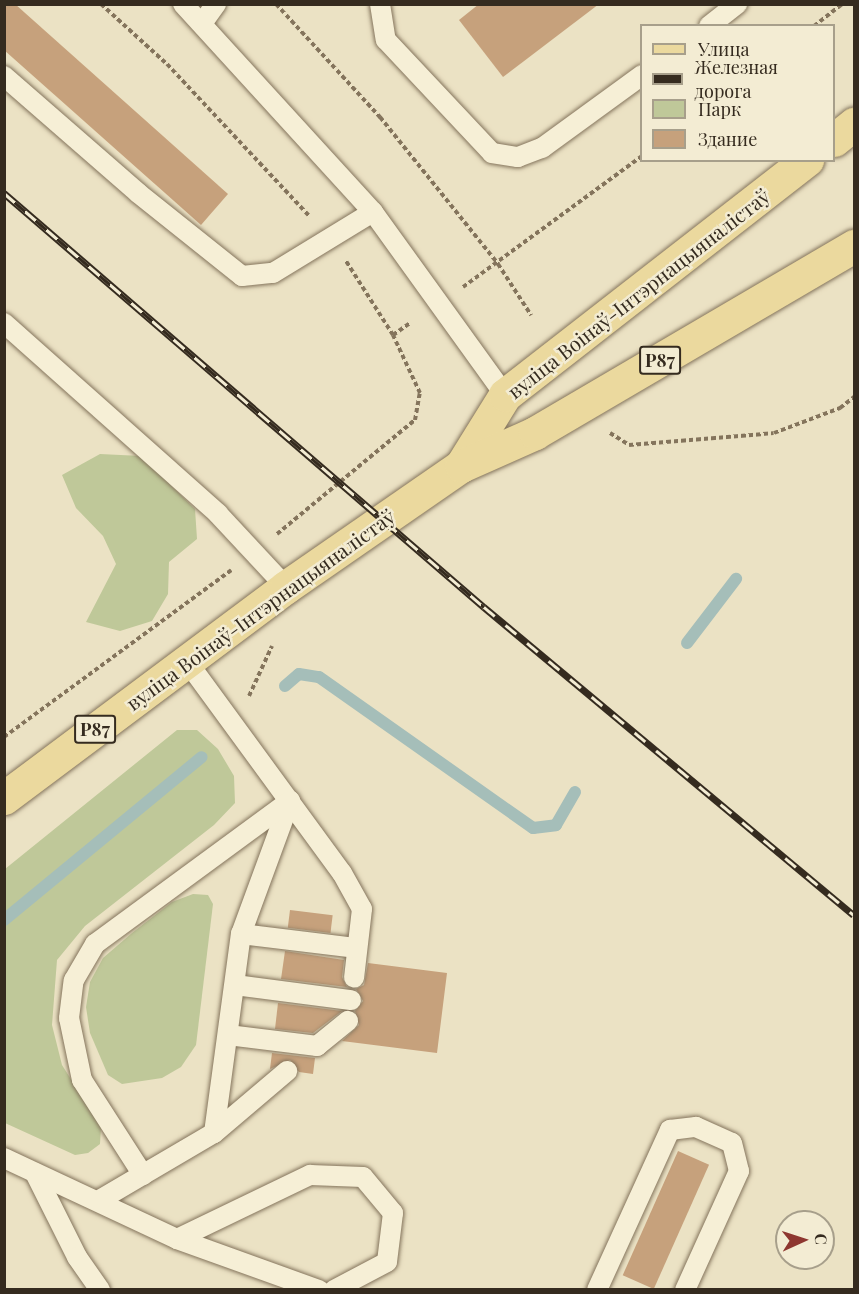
<!DOCTYPE html>
<html>
<head>
<meta charset="utf-8">
<style>
	body { margin:0 }
	#map { position:relative; width:859px; height:1294px; overflow:hidden; background:#ebe2c4; font-family:"Playfair Display",serif }
	div>[style] { position:absolute }
	.green>* { inset:0; background:#bfc899 }
	.stream>* { height:12px; margin:-6px; padding:0 6px; transform-origin:6px; border-radius:6px; background:#a5beb9 }
	.building>* { inset:0; background:#c6a17c; transform-origin:0 0 }
	.path>* { height:4px; margin-top:-2px; transform-origin:0; background:repeating-linear-gradient(90deg,#84745c 0 4.5px,transparent 0 7.5px) }
	.roads { filter:drop-shadow(0 0 2px #84745c) drop-shadow(0 0 2px #84745c) }
	.lane>* { height:20px; margin:-10px; padding:0 10px; transform-origin:10px; border-radius:10px; background:#f6efd6 }
	.primary>* { height:33px; margin:-16.5px; padding:0 16.5px; transform-origin:16.5px; border-radius:16.5px; background:#ebd99e }
	.rail>* { height:7px; margin-top:-3.5px; transform-origin:0; background:repeating-linear-gradient(90deg,#f3ecd3 0 14px,#352b1f 0 28px); box-sizing:border-box; border-block:2px solid #352b1f }
	span { translate:-50% -50%; white-space:nowrap; text-align:center; line-height:1.15; -webkit-text-stroke:5px #f3ecd3; paint-order:stroke }
	.shield-label span { padding:2px 4px; background:#f3ecd3; border:2px solid; border-radius:4px; -webkit-text-stroke-width:0 }
	.shield-label { font-size:18px; color:#352b1f; font-weight:700 }
	.street-label { font-size:20px; color:#352b1f }
	.frame { position:absolute; inset:0; border:6px solid #352b1f; pointer-events:none }
	.legend { position:absolute; left:640px; top:24px; width:195px; height:138px; box-sizing:border-box; background:#f3ecd3; border:2px solid #a79f8b; margin:0; padding:8px 10px; list-style:none; font-size:18px; color:#352b1f }
	.legend li { display:flex; align-items:center; gap:12px; height:30px }
	.legend b { width:30px; border:2px solid #a79f8b }
	.north { position:absolute; left:775px; top:1210px; width:60px; height:60px; box-sizing:border-box; background:#f3ecd3; border:2px solid #a79f8b; border-radius:50%; rotate:87deg; font-size:16px; font-weight:700; line-height:24px; text-align:center; color:#352b1f }
	.north::after { content:''; display:block; margin:auto; width:21px; height:27px; background:#8e3730; clip-path:polygon(50% 0,100% 100%,50% 72%,0 100%) }
</style>
</head>
<body>
<div id="map">
	<div class="green">
		<i style="clip-path:polygon(100px 454px,141px 456px,195px 509px,197px 539px,169px 562px,168px 594px,152px 621px,120px 631px,86px 622px,116px 564px,103px 536px,76px 508px,62px 475px)"></i>
		<i style="clip-path:polygon(177px 730px,197px 730px,218px 749px,234px 776px,235px 803px,214px 825px,85px 926px,57px 960px,52px 1025px,62px 1065px,101px 1127px,100px 1144px,88px 1153px,75px 1155px,5px 1123px,5px 869px)"></i>
		<i style="clip-path:polygon(193px 894px,208px 895px,213px 904px,196px 1045px,181px 1067px,162px 1078px,122px 1084px,108px 1075px,90px 1033px,86px 1007px,90px 982px,103px 958px,132px 933px,172px 902px)"></i>
	</div>
	<div class="stream">
		<i style="left:687px;top:643px;width:81px;rotate:-52.6deg"></i>
		<i style="left:285px;top:686px;width:18px;rotate:-41deg"></i>
		<i style="left:299px;top:674px;width:20px;rotate:9deg"></i>
		<i style="left:319px;top:677px;width:262px;rotate:35.2deg"></i>
		<i style="left:533px;top:828px;width:23px;rotate:-7deg"></i>
		<i style="left:556px;top:825px;width:38px;rotate:-60deg"></i>
		<i style="left:4px;top:920px;width:256px;rotate:-39.5deg"></i>
	</div>
	<div class="building">
		<i style="clip-path:polygon(4px 4px,15px 4px,228px 194px,201px 225px,4px 50px)"></i>
		<i style="clip-path:polygon(479px 4px,599px 4px,503px 77px,459px 20px)"></i>
		<i style="left:290px;top:910px;width:43px;height:18px;rotate:7deg"></i>
		<i style="clip-path:polygon(285px 951px,344px 960px,342px 977px,347px 987px,281px 979px)"></i>
		<i style="clip-path:polygon(368px 963px,447px 973px,437px 1053px,342px 1041px,359px 1025px,355px 1011px,363px 1001px,356px 989px,364px 985px)"></i>
		<i style="clip-path:polygon(278px 1003px,342px 1011px,313px 1033px,275px 1029px)"></i>
		<i style="clip-path:polygon(272px 1053px,315px 1058px,313px 1074px,299px 1072px,290px 1060px,270px 1069px)"></i>
		<i style="left:678px;top:1151px;width:34px;height:136px;rotate:24deg"></i>
	</div>
	<div class="path">
		<i style="left:101px;top:4px;width:89px;rotate:42.3deg"></i>
		<i style="left:167px;top:64px;width:208px;rotate:46.9deg"></i>
		<i style="left:276px;top:4px;width:154px;rotate:47.4deg"></i>
		<i style="left:380px;top:117px;width:189px;rotate:51.2deg"></i>
		<i style="left:498px;top:264px;width:61px;rotate:57.1deg"></i>
		<i style="left:814px;top:26px;width:36px;rotate:-38deg"></i>
		<i style="left:463px;top:287px;width:222px;rotate:-36.2deg"></i>
		<i style="left:393px;top:335px;width:21px;rotate:-35deg"></i>
		<i style="left:610px;top:433px;width:22px;rotate:32deg"></i>
		<i style="left:629px;top:445px;width:145px;rotate:-4.7deg"></i>
		<i style="left:774px;top:433px;width:71px;rotate:-20.7deg"></i>
		<i style="left:840px;top:408px;width:18px;rotate:-38deg"></i>
		<i style="left:277px;top:534px;width:179px;rotate:-39.6deg"></i>
		<i style="left:415px;top:420px;width:27px;rotate:-80deg"></i>
		<i style="left:420px;top:393px;width:64px;rotate:-115deg"></i>
		<i style="left:393px;top:335px;width:88px;rotate:-122.4deg"></i>
		<i style="left:249px;top:696px;width:55px;rotate:-65.3deg"></i>
		<i style="left:4px;top:737px;width:282px;rotate:-36.3deg"></i>
	</div>
	<div class="roads">
		<div class="lane">
			<i style="left:183px;top:4px;width:282px;rotate:47.6deg"></i>
			<i style="left:373px;top:212px;width:226px;rotate:54.2deg"></i>
			<i style="left:380px;top:4px;width:36px;rotate:81deg"></i>
			<i style="left:386px;top:40px;width:155px;rotate:46.8deg"></i>
			<i style="left:492px;top:153px;width:26px;rotate:9deg"></i>
			<i style="left:518px;top:157px;width:26px;rotate:-21deg"></i>
			<i style="left:542px;top:148px;width:124px;rotate:-36.1deg"></i>
			<i style="left:203px;top:22px;width:22px;rotate:-54deg"></i>
			<i style="left:709px;top:26px;width:36px;rotate:-38deg"></i>
			<i style="left:4px;top:76px;width:178px;rotate:41.1deg"></i>
			<i style="left:138px;top:193px;width:133px;rotate:38.6deg"></i>
			<i style="left:242px;top:276px;width:31px;rotate:-6deg"></i>
			<i style="left:273px;top:273px;width:117px;rotate:-31.4deg"></i>
			<i style="left:4px;top:323px;width:287px;rotate:41.7deg"></i>
			<i style="left:218px;top:514px;width:100px;rotate:47deg"></i>
			<i style="left:186px;top:660px;width:264px;rotate:53.8deg"></i>
			<i style="left:342px;top:873px;width:41px;rotate:60.9deg"></i>
			<i style="left:362px;top:909px;width:69px;rotate:96.6deg"></i>
			<i style="left:241px;top:934px;width:117px;rotate:6.9deg"></i>
			<i style="left:235px;top:985px;width:117px;rotate:7.4deg"></i>
			<i style="left:228px;top:1035px;width:90px;rotate:7deg"></i>
			<i style="left:317px;top:1046px;width:40px;rotate:-39deg"></i>
			<i style="left:214px;top:1133px;width:201px;rotate:-82.3deg"></i>
			<i style="left:241px;top:934px;width:142px;rotate:-69.8deg"></i>
			<i style="left:4px;top:1158px;width:191px;rotate:25.1deg"></i>
			<i style="left:177px;top:1239px;width:151px;rotate:19.8deg"></i>
			<i style="left:35px;top:1173px;width:94px;rotate:63.4deg"></i>
			<i style="left:77px;top:1257px;width:40px;rotate:55.1deg"></i>
			<i style="left:143px;top:1175px;width:113px;rotate:-122.7deg"></i>
			<i style="left:82px;top:1080px;width:63px;rotate:-101.8deg"></i>
			<i style="left:69px;top:1018px;width:38px;rotate:-83deg"></i>
			<i style="left:74px;top:980px;width:42px;rotate:-59.7deg"></i>
			<i style="left:95px;top:944px;width:242px;rotate:-36.3deg"></i>
			<i style="left:98px;top:1201px;width:134px;rotate:-30.4deg"></i>
			<i style="left:214px;top:1133px;width:96px;rotate:-40.3deg"></i>
			<i style="left:177px;top:1239px;width:148px;rotate:-25.7deg"></i>
			<i style="left:310px;top:1175px;width:53px;rotate:2.2deg"></i>
			<i style="left:363px;top:1177px;width:47px;rotate:50.2deg"></i>
			<i style="left:393px;top:1213px;width:49px;rotate:97deg"></i>
			<i style="left:387px;top:1262px;width:60px;rotate:152.2deg"></i>
			<i style="left:597px;top:1290px;width:176px;rotate:-65.5deg"></i>
			<i style="left:670px;top:1130px;width:26px;rotate:-7deg"></i>
			<i style="left:696px;top:1127px;width:39px;rotate:24deg"></i>
			<i style="left:732px;top:1143px;width:29px;rotate:76deg"></i>
			<i style="left:739px;top:1171px;width:131px;rotate:114.4deg"></i>
		</div>
		<div class="primary">
			<i style="left:834px;top:140px;width:26px;rotate:-39deg"></i>
			<i style="left:461px;top:466px;width:84px;rotate:-58.2deg"></i>
			<i style="left:505px;top:395px;width:383px;rotate:-37.9deg"></i>
			<i style="left:4px;top:798px;width:352px;rotate:-36.8deg"></i>
			<i style="left:286px;top:587px;width:213px;rotate:-34.7deg"></i>
			<i style="left:461px;top:466px;width:81px;rotate:-24deg"></i>
			<i style="left:535px;top:433px;width:370px;rotate:-30.4deg"></i>
		</div>
	</div>
	<div class="rail">
		<i style="left:4px;top:193px;width:634px;rotate:40.78deg"></i>
		<i style="left:484px;top:607px;width:481px;rotate:39.8deg"></i>
	</div>
	<div class="shield-label">
		<span style="left:660px;top:360px">Р87</span>
		<span style="left:95px;top:729px">Р87</span>
	</div>
	<div class="street-label">
		<span style="left:638px;top:293px;rotate:-38deg">вуліца Воінаў-Інтэрнацыяналістаў</span>
		<span style="left:260px;top:609px;rotate:-36deg">вуліца Воінаў-Інтэрнацыяналістаў</span>
	</div>
	<div class="frame"></div>
	<ul class="legend">
	<li><b style="height:8px;background:#ebd99e"></b>Улица</li>
	<li><b style="height:8px;background:#352b1f"></b>Железная дорога</li>
	<li><b style="height:16px;background:#bfc899"></b>Парк</li>
	<li><b style="height:16px;background:#c6a17c"></b>Здание</li>
	</ul>
	<div class="north">С</div>
</div>
</body>
</html>
